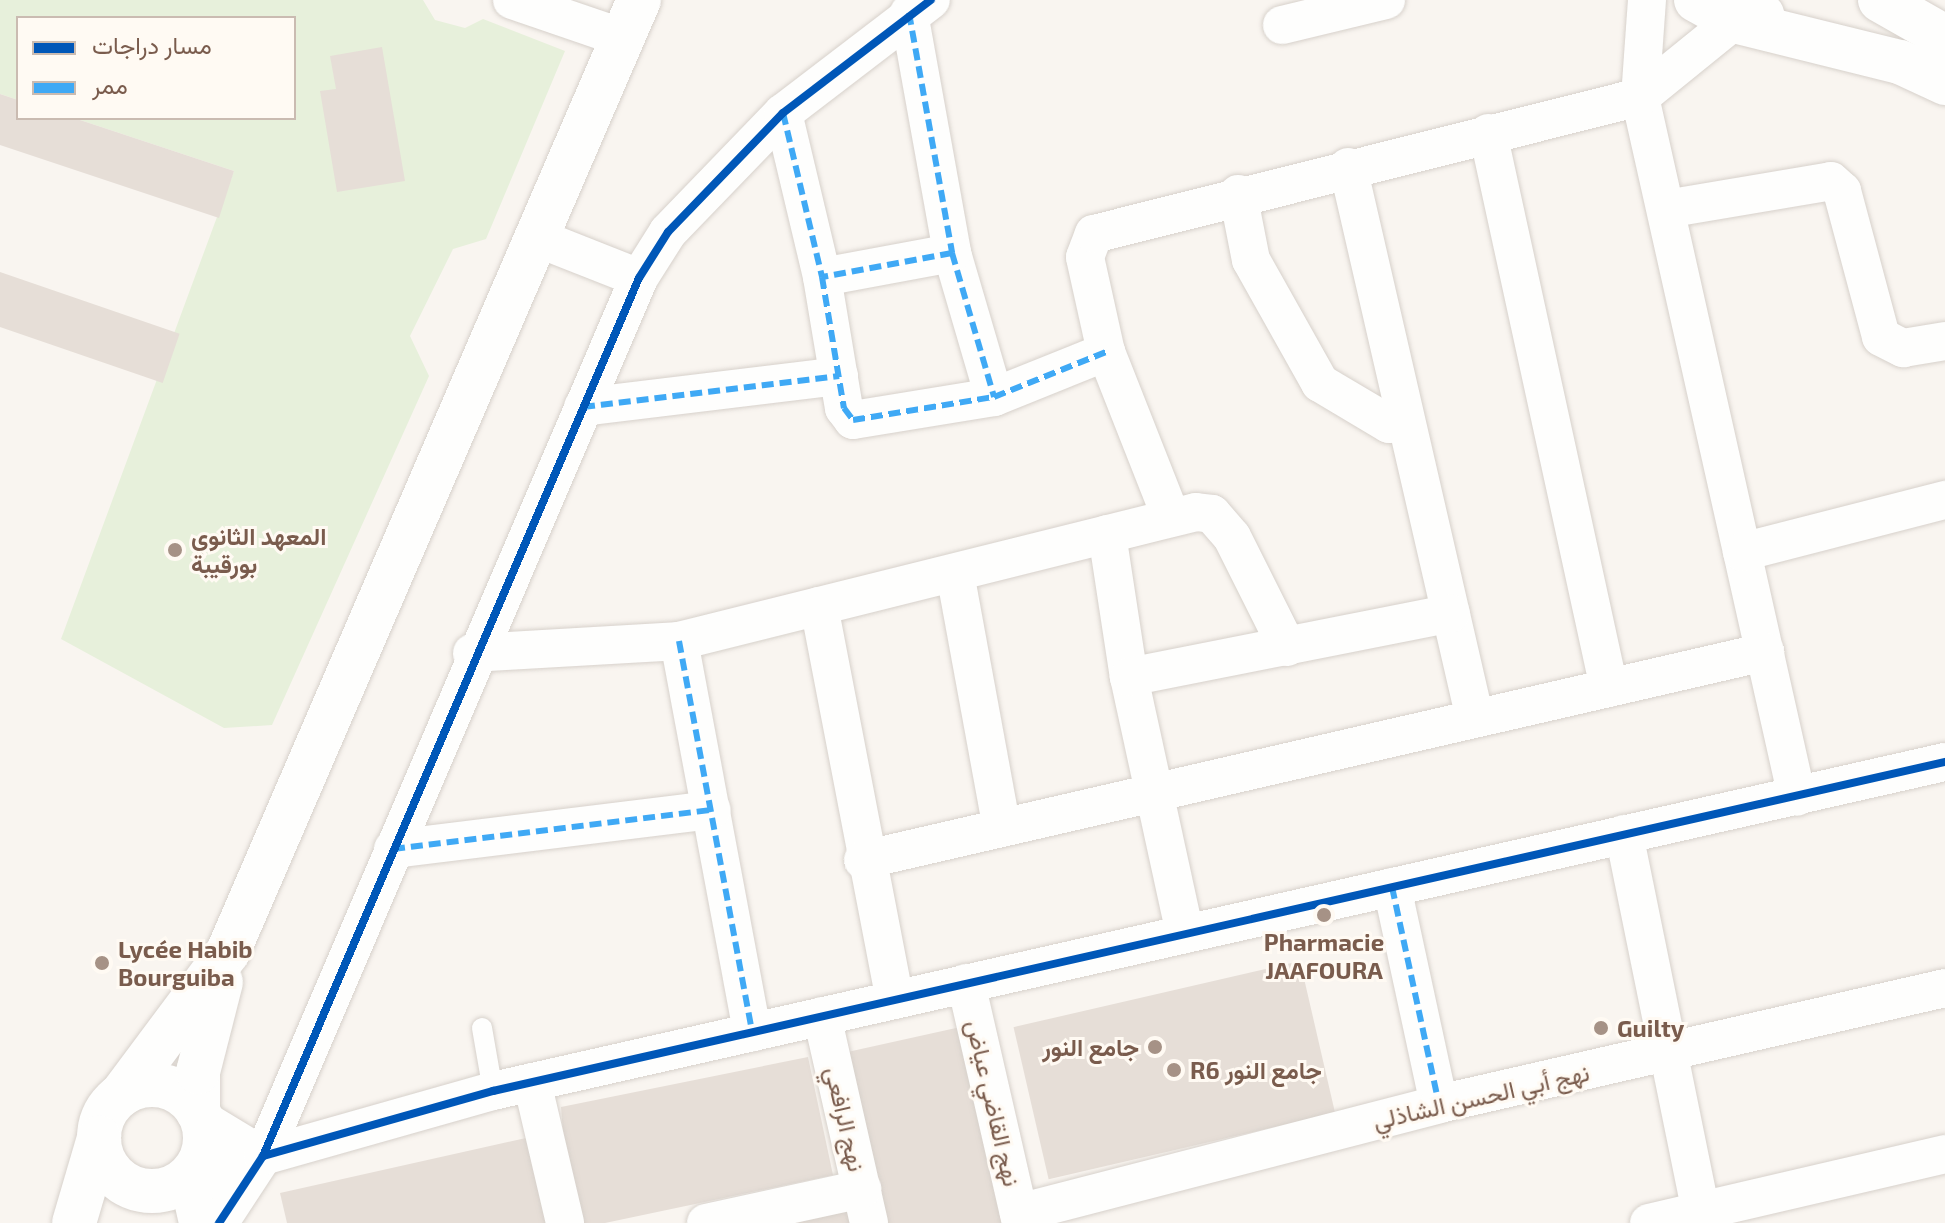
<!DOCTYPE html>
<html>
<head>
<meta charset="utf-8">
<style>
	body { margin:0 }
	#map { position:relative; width:1945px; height:1223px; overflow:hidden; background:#f9f5f0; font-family:"Exo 2",Vazirmatn,sans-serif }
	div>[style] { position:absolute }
	.green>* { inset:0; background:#e7f0db }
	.building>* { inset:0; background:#e6ded7; transform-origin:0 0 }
	.roads { filter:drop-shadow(0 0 2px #d7d1cb) drop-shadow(0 0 2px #d7d1cb) }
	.service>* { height:20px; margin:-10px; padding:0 10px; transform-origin:10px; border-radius:10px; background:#fefefd }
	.minor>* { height:38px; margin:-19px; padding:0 19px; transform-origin:19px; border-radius:19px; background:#fefefd }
	.secondary>* { height:44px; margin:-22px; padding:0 22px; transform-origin:22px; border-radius:22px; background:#fefefd }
	.secondary>.ring { margin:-22px; padding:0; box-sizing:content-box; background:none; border:44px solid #fefefd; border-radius:50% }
	.quiet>* { height:6px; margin-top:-3px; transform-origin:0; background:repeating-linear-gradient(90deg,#3fa9f5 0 12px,transparent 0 18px) }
	.cycleway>* { height:8px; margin:-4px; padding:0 4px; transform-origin:4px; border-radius:4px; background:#0057b8 }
	.dots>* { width:22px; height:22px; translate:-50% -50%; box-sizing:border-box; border:4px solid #fffaf3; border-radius:50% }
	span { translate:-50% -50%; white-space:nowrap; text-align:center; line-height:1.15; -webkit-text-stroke:6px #fffaf3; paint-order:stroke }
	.poi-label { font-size:24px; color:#7a5c4d; font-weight:700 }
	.left { translate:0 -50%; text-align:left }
	.right { translate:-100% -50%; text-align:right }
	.street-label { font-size:24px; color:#7a5c4d }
	.legend { position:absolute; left:16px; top:16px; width:280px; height:104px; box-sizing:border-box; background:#fffaf3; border:2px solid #cabbb1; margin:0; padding:10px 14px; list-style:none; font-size:24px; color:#7a5c4d }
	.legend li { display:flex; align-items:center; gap:16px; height:40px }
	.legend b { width:40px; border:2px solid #cabbb1 }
</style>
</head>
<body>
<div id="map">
	<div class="green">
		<i style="clip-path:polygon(0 0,423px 0,435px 20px,465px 28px,483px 19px,565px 51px,486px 239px,453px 249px,410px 336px,429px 376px,272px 725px,224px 728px,61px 639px,234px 171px,74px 118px,294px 118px,294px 18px,18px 18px,18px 100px,0 94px)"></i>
	</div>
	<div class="building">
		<i style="clip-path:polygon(382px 47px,405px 181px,337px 192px,320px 91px,336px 89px,330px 56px)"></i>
		<i style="clip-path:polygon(0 94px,18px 100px,18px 118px,74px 118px,234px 171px,219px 218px,0 145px)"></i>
		<i style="left:0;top:272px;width:190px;height:52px;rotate:19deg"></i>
		<i style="left:1300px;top:961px;width:156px;height:294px;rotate:77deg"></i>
		<i style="clip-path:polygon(965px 1026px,1010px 1223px,882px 1223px,843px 1053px)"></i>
		<i style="clip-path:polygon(808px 1057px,833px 1175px,605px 1223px,570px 1223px,561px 1107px)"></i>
		<i style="clip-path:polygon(535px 1136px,555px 1223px,287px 1223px,280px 1193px)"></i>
		<i style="clip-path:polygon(856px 1206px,860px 1223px,763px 1223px)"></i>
	</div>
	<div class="roads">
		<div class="service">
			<i style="left:482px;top:1028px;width:64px;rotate:80.1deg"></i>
		</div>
		<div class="minor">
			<i style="left:512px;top:0;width:117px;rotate:18.9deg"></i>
			<i style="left:1647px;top:0;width:97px;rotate:94.1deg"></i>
			<i style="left:1640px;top:97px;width:717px;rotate:77.36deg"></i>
			<i style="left:909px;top:13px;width:244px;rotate:79.8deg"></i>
			<i style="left:952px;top:253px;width:150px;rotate:73.7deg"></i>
			<i style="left:1282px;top:25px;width:107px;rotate:-13.5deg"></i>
			<i style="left:783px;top:113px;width:169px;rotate:76.6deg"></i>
			<i style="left:1488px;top:133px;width:568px;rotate:77.7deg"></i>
			<i style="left:1348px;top:167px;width:566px;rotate:77.04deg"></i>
			<i style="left:1238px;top:194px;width:67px;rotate:78.9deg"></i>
			<i style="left:1251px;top:260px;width:141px;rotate:60.7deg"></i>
			<i style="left:1320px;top:383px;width:80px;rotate:30.7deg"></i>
			<i style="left:1389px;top:424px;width:17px;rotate:-10deg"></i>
			<i style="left:1666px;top:209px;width:167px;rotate:-9.6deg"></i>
			<i style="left:1831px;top:181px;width:15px;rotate:42deg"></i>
			<i style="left:1842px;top:191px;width:151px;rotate:75deg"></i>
			<i style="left:1881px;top:337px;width:25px;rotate:27deg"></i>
			<i style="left:1903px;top:348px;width:43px;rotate:-9.5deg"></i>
			<i style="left:540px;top:239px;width:106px;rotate:21.5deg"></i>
			<i style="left:952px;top:253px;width:132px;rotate:169.5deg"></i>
			<i style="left:822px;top:277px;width:133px;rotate:80.5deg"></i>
			<i style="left:844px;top:408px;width:15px;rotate:53deg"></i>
			<i style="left:853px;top:420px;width:143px;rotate:-9.3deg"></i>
			<i style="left:994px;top:397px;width:121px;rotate:-21.9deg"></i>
			<i style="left:583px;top:407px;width:258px;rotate:-6.9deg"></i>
			<i style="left:1171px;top:517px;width:177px;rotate:-111.5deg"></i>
			<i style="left:1106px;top:352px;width:97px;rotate:-102.5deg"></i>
			<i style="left:1085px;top:257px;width:25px;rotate:-69deg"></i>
			<i style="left:1094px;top:234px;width:563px;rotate:-14.09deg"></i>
			<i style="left:1640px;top:97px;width:121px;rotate:-39deg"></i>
			<i style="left:1107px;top:534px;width:145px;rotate:81.3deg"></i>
			<i style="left:1129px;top:677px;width:263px;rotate:77.7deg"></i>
			<i style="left:1742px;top:552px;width:210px;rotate:-14.4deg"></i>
			<i style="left:955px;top:573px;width:259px;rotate:79.6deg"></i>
			<i style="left:819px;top:606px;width:401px;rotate:79.1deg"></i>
			<i style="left:679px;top:641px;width:398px;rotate:79.4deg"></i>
			<i style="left:472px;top:653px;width:207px;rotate:-3.3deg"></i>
			<i style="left:679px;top:641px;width:533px;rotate:-14.01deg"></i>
			<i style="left:1196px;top:512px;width:16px;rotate:7deg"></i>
			<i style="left:1212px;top:514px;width:30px;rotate:49deg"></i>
			<i style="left:1232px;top:537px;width:123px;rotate:63.4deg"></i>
			<i style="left:1129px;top:677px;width:328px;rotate:-11.2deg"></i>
			<i style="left:1624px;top:834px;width:397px;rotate:78.5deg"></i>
			<i style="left:393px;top:849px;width:321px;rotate:-7deg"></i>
			<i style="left:863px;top:860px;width:926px;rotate:-12.99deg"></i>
			<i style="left:1392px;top:887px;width:222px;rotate:77.8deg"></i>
			<i style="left:966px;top:983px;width:246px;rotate:77.1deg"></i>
			<i style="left:822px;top:1016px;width:212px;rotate:77.2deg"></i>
			<i style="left:532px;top:1082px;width:145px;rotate:76.8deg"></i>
			<i style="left:263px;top:1156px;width:239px;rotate:-15.8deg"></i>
			<i style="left:493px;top:1091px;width:1489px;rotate:-12.77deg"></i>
			<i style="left:1019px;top:1213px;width:434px;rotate:-14.5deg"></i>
			<i style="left:1439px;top:1104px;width:519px;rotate:-12.91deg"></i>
			<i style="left:198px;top:1223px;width:46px;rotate:-102.5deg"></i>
			<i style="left:188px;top:1178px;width:28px;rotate:4deg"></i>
			<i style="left:216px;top:1180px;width:53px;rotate:-27.1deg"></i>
			<i style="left:263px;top:1156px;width:71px;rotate:-148.8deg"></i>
			<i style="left:219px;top:1223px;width:80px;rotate:-56.7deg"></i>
			<i style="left:263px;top:1156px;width:955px;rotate:-66.82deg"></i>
			<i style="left:639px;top:278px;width:54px;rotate:-57.8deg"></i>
			<i style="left:668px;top:232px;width:165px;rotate:-46deg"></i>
			<i style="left:783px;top:113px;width:186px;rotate:-37.4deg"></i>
			<i style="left:706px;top:1223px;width:160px;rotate:-12.3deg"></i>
			<i style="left:1649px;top:1223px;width:304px;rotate:-13.1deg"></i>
		</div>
		<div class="secondary">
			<i style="left:1696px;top:0;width:43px;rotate:28.9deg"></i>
			<i style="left:1734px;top:21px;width:29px;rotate:-12deg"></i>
			<i style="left:1880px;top:0;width:75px;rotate:29.6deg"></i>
			<i style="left:1734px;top:21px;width:171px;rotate:13.9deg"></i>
			<i style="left:1900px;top:62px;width:50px;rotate:25deg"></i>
			<i class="ring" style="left:99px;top:1085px;width:62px;height:62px"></i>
			<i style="left:122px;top:1094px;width:177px;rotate:-53.3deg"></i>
			<i style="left:228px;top:952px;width:1037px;rotate:-66.65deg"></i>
			<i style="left:198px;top:1112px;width:40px;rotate:-90deg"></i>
			<i style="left:198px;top:1072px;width:93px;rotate:-75.7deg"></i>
			<i style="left:74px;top:1223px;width:89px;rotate:-73.6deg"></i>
		</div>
	</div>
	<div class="quiet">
		<i style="left:909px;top:13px;width:244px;rotate:79.8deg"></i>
		<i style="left:952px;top:253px;width:150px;rotate:73.7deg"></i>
		<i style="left:783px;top:113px;width:169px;rotate:76.6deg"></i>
		<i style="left:952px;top:253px;width:132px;rotate:169.5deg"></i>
		<i style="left:822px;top:277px;width:133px;rotate:80.5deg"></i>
		<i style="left:844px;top:408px;width:15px;rotate:53deg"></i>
		<i style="left:853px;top:420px;width:143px;rotate:-9.3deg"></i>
		<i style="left:994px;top:397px;width:121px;rotate:-21.9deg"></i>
		<i style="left:583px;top:407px;width:258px;rotate:-6.9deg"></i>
		<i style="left:679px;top:641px;width:398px;rotate:79.4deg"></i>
		<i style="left:393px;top:849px;width:321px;rotate:-7deg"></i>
		<i style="left:1392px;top:887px;width:222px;rotate:77.8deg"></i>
	</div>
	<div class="cycleway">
		<i style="left:263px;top:1156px;width:239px;rotate:-15.8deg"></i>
		<i style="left:493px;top:1091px;width:1489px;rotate:-12.77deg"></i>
		<i style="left:219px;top:1223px;width:80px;rotate:-56.7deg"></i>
		<i style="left:263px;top:1156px;width:955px;rotate:-66.82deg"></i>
		<i style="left:639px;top:278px;width:54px;rotate:-57.8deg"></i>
		<i style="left:668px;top:232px;width:165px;rotate:-46deg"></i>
		<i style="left:783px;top:113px;width:186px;rotate:-37.4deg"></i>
	</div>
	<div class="dots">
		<i style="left:175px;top:550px;background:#a69286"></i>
		<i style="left:1324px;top:915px;background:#a69286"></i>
		<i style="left:102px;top:963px;background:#a69286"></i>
		<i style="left:1601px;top:1028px;background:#a69286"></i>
		<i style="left:1155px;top:1047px;background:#a69286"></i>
		<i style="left:1174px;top:1070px;background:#a69286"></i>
	</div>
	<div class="poi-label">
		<span class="left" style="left:191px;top:550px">المعهد الثانوي<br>بورقيبة</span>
		<span style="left:1324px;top:956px">Pharmacie<br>JAAFOURA</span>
		<span class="left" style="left:118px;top:963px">Lycée Habib<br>Bourguiba</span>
		<span class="left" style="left:1617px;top:1028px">Guilty</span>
		<span class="right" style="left:1139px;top:1047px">جامع النور</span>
		<span class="left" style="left:1190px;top:1070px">R6 جامع النور</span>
	</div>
	<div class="street-label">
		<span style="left:1481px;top:1096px;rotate:-13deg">نهج أبي الحسن الشاذلي</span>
		<span style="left:994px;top:1103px;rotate:77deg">نهج القاضي عياض</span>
		<span style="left:846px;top:1119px;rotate:77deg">نهج الرافعي</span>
	</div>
	<ul class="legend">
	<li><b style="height:10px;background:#0057b8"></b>مسار دراجات</li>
	<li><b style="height:10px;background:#3fa9f5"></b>ممر</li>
	</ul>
</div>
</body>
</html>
